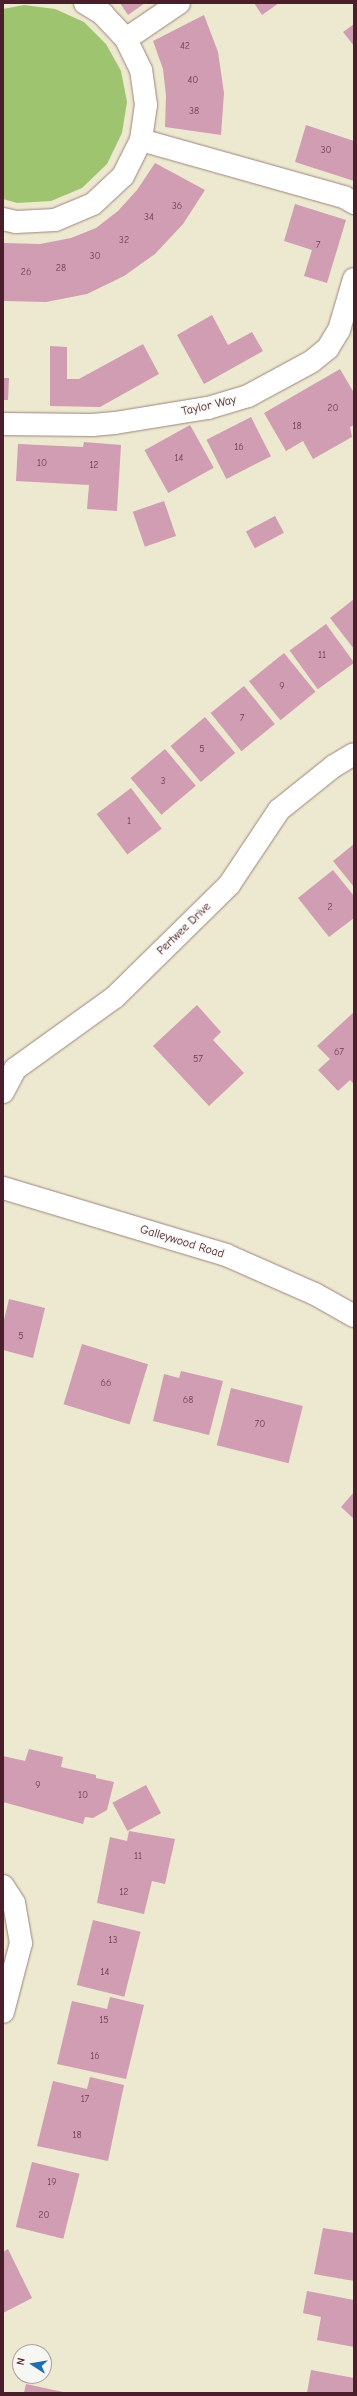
<!DOCTYPE html>
<html>
<head>
<meta charset="utf-8">
<style>
	body { margin:0 }
	#map { position:relative; width:357px; height:2396px; overflow:hidden; background:#ede8d0; font-family:"Comic Neue",sans-serif }
	div>[style] { position:absolute }
	.green>* { inset:0; background:#9fc46f }
	.building>* { inset:0; background:#d09db2; transform-origin:0 0 }
	.roads { filter:drop-shadow(0 0 1px #9c847e) drop-shadow(0 0 1px #9c847e) }
	.minor>* { height:22px; margin:-11px; padding:0 11px; transform-origin:11px; border-radius:11px; background:#fff }
	span { translate:-50% -50%; white-space:nowrap; text-align:center; line-height:1.15; -webkit-text-stroke:3px #f6f6f2; paint-order:stroke }
	.number-label { font-size:10px; color:#6c3e4d }
	.number-label span { -webkit-text-stroke-width:0 }
	.street-label { font-size:12px; color:#4a1f2b }
	.frame { position:absolute; inset:0; border:4px solid #4a1f2b; pointer-events:none }
	.north { position:absolute; left:12px; top:2344px; width:40px; height:40px; box-sizing:border-box; background:#f6f6f2; border:1px solid #b1a0a2; border-radius:50%; rotate:282deg; font-size:11px; font-weight:700; line-height:16px; text-align:center; color:#4a1f2b }
	.north::after { content:''; display:block; margin:auto; width:14px; height:18px; background:#1f6fb2; clip-path:polygon(50% 0,100% 100%,50% 72%,0 100%) }
</style>
</head>
<body>
<div id="map">
	<div class="green">
		<i style="clip-path:polygon(24px 5px,55px 9px,84px 22px,106px 44px,121px 71px,127px 102px,122px 133px,107px 164px,82px 188px,51px 201px,17px 203px,3px 199px,3px 9px)"></i>
	</div>
	<div class="building">
		<i style="clip-path:polygon(120px 3px,145px 3px,128px 15px)"></i>
		<i style="clip-path:polygon(254px 3px,279px 3px,262px 15px)"></i>
		<i style="clip-path:polygon(204px 15px,218px 52px,224px 93px,221px 135px,165px 127px,166px 96px,163px 69px,153px 41px)"></i>
		<i style="clip-path:polygon(354px 24px,354px 46px,343px 32px)"></i>
		<i style="clip-path:polygon(306px 125px,354px 141px,354px 181px,295px 162px)"></i>
		<i style="clip-path:polygon(155px 163px,205px 190px,183px 224px,155px 254px,124px 276px,87px 294px,46px 302px,3px 301px,3px 243px,40px 244px,71px 238px,96px 228px,118px 211px,137px 190px)"></i>
		<i style="clip-path:polygon(295px 204px,346px 220px,327px 283px,304px 276px,312px 250px,284px 241px)"></i>
		<i style="clip-path:polygon(212px 315px,228px 345px,252px 332px,263px 351px,204px 384px,177px 335px)"></i>
		<i style="clip-path:polygon(143px 344px,159px 374px,100px 407px,50px 406px,50px 346px,67px 347px,67px 379px,79px 379px)"></i>
		<i style="clip-path:polygon(340px 369px,354px 393px,354px 425px,350px 427px,352px 437px,313px 459px,303px 441px,286px 451px,264px 413px)"></i>
		<i style="clip-path:polygon(3px 378px,9px 378px,8px 400px,3px 400px)"></i>
		<i style="left:251px;top:417px;width:44px;height:50px;rotate:63deg"></i>
		<i style="left:190px;top:425px;width:49px;height:52px;rotate:61deg"></i>
		<i style="clip-path:polygon(84px 442px,121px 445px,117px 511px,87px 509px,89px 485px,16px 481px,18px 444px,83px 447px)"></i>
		<i style="left:164px;top:501px;width:37px;height:33px;rotate:71deg"></i>
		<i style="left:275px;top:516px;width:19px;height:33px;rotate:62deg"></i>
		<i style="clip-path:polygon(354px 599px,354px 649px,330px 618px)"></i>
		<i style="left:326px;top:624px;width:48px;height:45px;rotate:54deg"></i>
		<i style="left:284px;top:653px;width:50px;height:45px;rotate:51deg"></i>
		<i style="left:244px;top:686px;width:49px;height:43px;rotate:51deg"></i>
		<i style="left:205px;top:717px;width:47px;height:45px;rotate:50deg"></i>
		<i style="left:165px;top:749px;width:48px;height:45px;rotate:50deg"></i>
		<i style="left:131px;top:788px;width:51px;height:43px;rotate:53deg"></i>
		<i style="clip-path:polygon(354px 844px,354px 887px,333px 861px)"></i>
		<i style="clip-path:polygon(333px 870px,354px 896px,354px 918px,329px 937px,298px 898px)"></i>
		<i style="clip-path:polygon(197px 1005px,221px 1032px,213px 1040px,244px 1073px,209px 1106px,153px 1046px)"></i>
		<i style="clip-path:polygon(354px 1012px,354px 1084px,350px 1080px,338px 1091px,318px 1070px,330px 1059px,317px 1046px)"></i>
		<i style="clip-path:polygon(9px 1299px,45px 1308px,33px 1358px,3px 1350px,3px 1324px)"></i>
		<i style="left:82px;top:1344px;width:69px;height:63px;rotate:17deg"></i>
		<i style="clip-path:polygon(181px 1371px,223px 1381px,209px 1435px,153px 1421px,164px 1374px,179px 1378px)"></i>
		<i style="left:231px;top:1388px;width:74px;height:59px;rotate:14deg"></i>
		<i style="clip-path:polygon(354px 1492px,354px 1519px,341px 1507px)"></i>
		<i style="clip-path:polygon(29px 1749px,63px 1757px,61px 1767px,96px 1775px,96px 1778px,114px 1782px,107px 1810px,93px 1818px,85px 1817px,83px 1824px,3px 1802px,3px 1756px,25px 1761px)"></i>
		<i style="left:146px;top:1785px;width:32px;height:38px;rotate:62deg"></i>
		<i style="clip-path:polygon(129px 1831px,175px 1839px,165px 1884px,152px 1881px,144px 1914px,97px 1903px,110px 1837px,127px 1841px)"></i>
		<i style="left:93px;top:1920px;width:49px;height:67px;rotate:14deg"></i>
		<i style="clip-path:polygon(110px 1997px,144px 2005px,126px 2079px,57px 2064px,72px 2001px,107px 2009px)"></i>
		<i style="clip-path:polygon(90px 2077px,124px 2085px,108px 2161px,37px 2146px,53px 2081px,87px 2089px)"></i>
		<i style="left:32px;top:2162px;width:49px;height:67px;rotate:14deg"></i>
		<i style="clip-path:polygon(323px 2228px,354px 2233px,354px 2281px,314px 2274px)"></i>
		<i style="clip-path:polygon(8px 2249px,32px 2298px,3px 2313px,3px 2252px)"></i>
		<i style="clip-path:polygon(307px 2291px,354px 2300px,354px 2347px,317px 2340px,321px 2317px,303px 2313px)"></i>
		<i style="clip-path:polygon(311px 2370px,354px 2378px,353px 2393px,307px 2393px)"></i>
		<i style="clip-path:polygon(26px 2384px,63px 2392px,62px 2393px,24px 2393px)"></i>
	</div>
	<div class="roads">
		<div class="minor">
			<i style="left:126px;top:39px;width:64px;rotate:-34.2deg"></i>
			<i style="left:141px;top:140px;width:211px;rotate:15.7deg"></i>
			<i style="left:344px;top:197px;width:12px;rotate:31deg"></i>
			<i style="left:3px;top:219px;width:13px;rotate:13deg"></i>
			<i style="left:16px;top:222px;width:39px;rotate:-3deg"></i>
			<i style="left:55px;top:220px;width:41px;rotate:-22.8deg"></i>
			<i style="left:93px;top:204px;width:41px;rotate:-43deg"></i>
			<i style="left:123px;top:176px;width:40px;rotate:-63.4deg"></i>
			<i style="left:141px;top:140px;width:35px;rotate:-82deg"></i>
			<i style="left:146px;top:105px;width:35px;rotate:-98deg"></i>
			<i style="left:141px;top:70px;width:34px;rotate:-116deg"></i>
			<i style="left:126px;top:39px;width:34px;rotate:-133deg"></i>
			<i style="left:103px;top:14px;width:21px;rotate:-149deg"></i>
			<i style="left:3px;top:424px;width:89px;rotate:0.6deg"></i>
			<i style="left:92px;top:425px;width:23px;rotate:-5deg"></i>
			<i style="left:115px;top:423px;width:94px;rotate:-9.2deg"></i>
			<i style="left:208px;top:408px;width:42px;rotate:-16.7deg"></i>
			<i style="left:248px;top:396px;width:72px;rotate:-28.4deg"></i>
			<i style="left:311px;top:362px;width:22px;rotate:-39deg"></i>
			<i style="left:328px;top:348px;width:21px;rotate:-59deg"></i>
			<i style="left:339px;top:330px;width:53px;rotate:-73.6deg"></i>
			<i style="left:3px;top:1092px;width:26px;rotate:-62deg"></i>
			<i style="left:15px;top:1069px;width:123px;rotate:-35.8deg"></i>
			<i style="left:115px;top:997px;width:160px;rotate:-44.5deg"></i>
			<i style="left:229px;top:885px;width:90px;rotate:-56.3deg"></i>
			<i style="left:279px;top:810px;width:70px;rotate:-38.7deg"></i>
			<i style="left:334px;top:766px;width:23px;rotate:-31deg"></i>
			<i style="left:3px;top:1188px;width:233px;rotate:16.7deg"></i>
			<i style="left:226px;top:1255px;width:97px;rotate:23.7deg"></i>
			<i style="left:315px;top:1294px;width:45px;rotate:29.4deg"></i>
			<i style="left:3px;top:1886px;width:20px;rotate:57deg"></i>
			<i style="left:14px;top:1903px;width:41px;rotate:80.1deg"></i>
			<i style="left:21px;top:1943px;width:71px;rotate:104.6deg"></i>
		</div>
	</div>
	<div class="number-label">
		<span style="left:185px;top:47px">42</span>
		<span style="left:193px;top:81px">40</span>
		<span style="left:194px;top:112px">38</span>
		<span style="left:326px;top:151px">30</span>
		<span style="left:177px;top:207px">36</span>
		<span style="left:149px;top:218px">34</span>
		<span style="left:124px;top:241px">32</span>
		<span style="left:318px;top:246px">7</span>
		<span style="left:95px;top:257px">30</span>
		<span style="left:61px;top:269px">28</span>
		<span style="left:26px;top:273px">26</span>
		<span style="left:333px;top:409px">20</span>
		<span style="left:297px;top:427px">18</span>
		<span style="left:239px;top:448px">16</span>
		<span style="left:179px;top:459px">14</span>
		<span style="left:42px;top:464px">10</span>
		<span style="left:94px;top:466px">12</span>
		<span style="left:322px;top:656px">11</span>
		<span style="left:282px;top:687px">9</span>
		<span style="left:242px;top:719px">7</span>
		<span style="left:202px;top:750px">5</span>
		<span style="left:163px;top:782px">3</span>
		<span style="left:129px;top:822px">1</span>
		<span style="left:330px;top:908px">2</span>
		<span style="left:339px;top:1053px">67</span>
		<span style="left:198px;top:1060px">57</span>
		<span style="left:21px;top:1337px">5</span>
		<span style="left:106px;top:1384px">66</span>
		<span style="left:188px;top:1401px">68</span>
		<span style="left:260px;top:1425px">70</span>
		<span style="left:38px;top:1786px">9</span>
		<span style="left:83px;top:1796px">10</span>
		<span style="left:138px;top:1857px">11</span>
		<span style="left:124px;top:1893px">12</span>
		<span style="left:113px;top:1941px">13</span>
		<span style="left:105px;top:1973px">14</span>
		<span style="left:104px;top:2021px">15</span>
		<span style="left:95px;top:2057px">16</span>
		<span style="left:85px;top:2100px">17</span>
		<span style="left:77px;top:2136px">18</span>
		<span style="left:52px;top:2183px">19</span>
		<span style="left:44px;top:2216px">20</span>
	</div>
	<div class="street-label">
		<span style="left:209px;top:406px;rotate:-13deg">Taylor Way</span>
		<span style="left:184px;top:929px;rotate:-44deg">Pertwee Drive</span>
		<span style="left:182px;top:1242px;rotate:17deg">Galleywood Road</span>
	</div>
	<div class="frame"></div>
	<div class="north">N</div>
</div>
</body>
</html>
